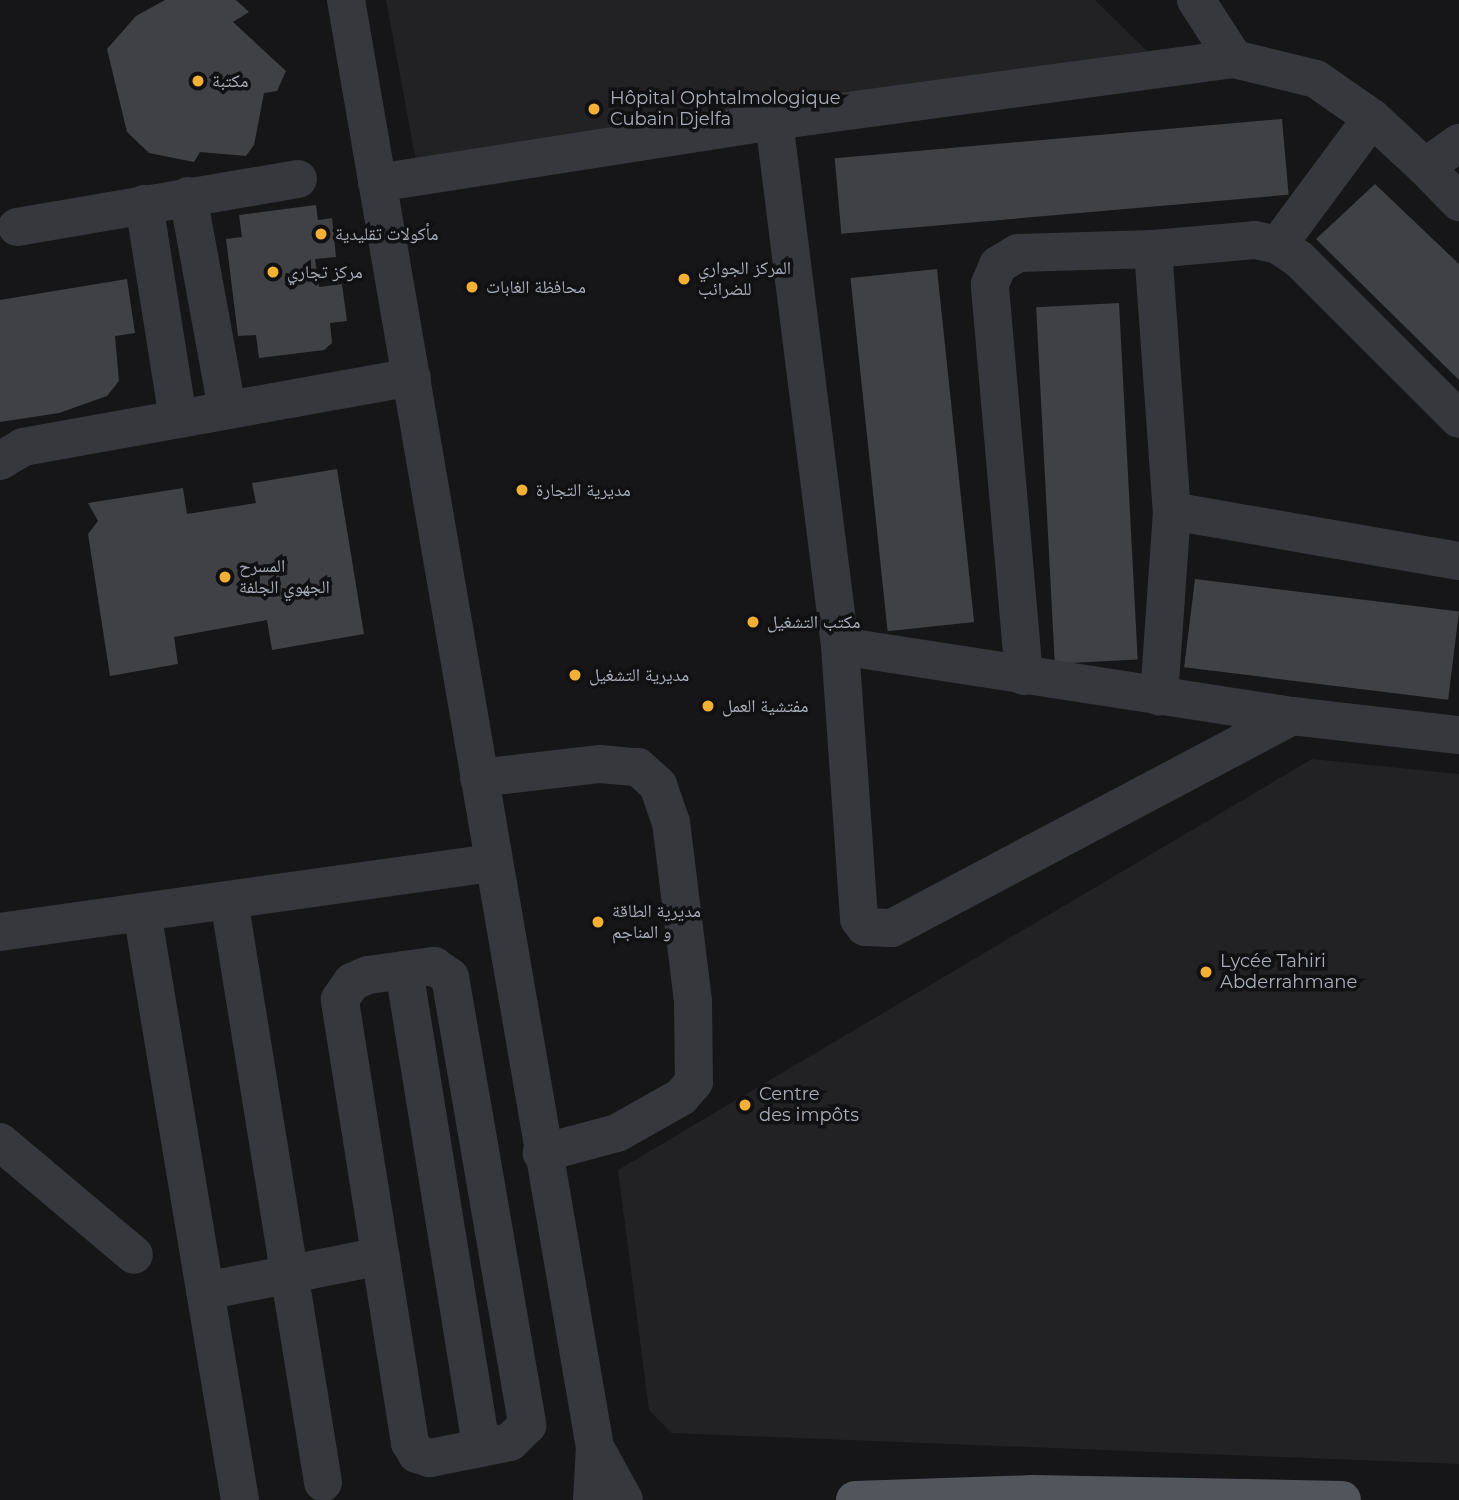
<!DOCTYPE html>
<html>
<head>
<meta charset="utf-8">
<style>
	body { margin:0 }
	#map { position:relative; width:1459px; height:1500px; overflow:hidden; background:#161618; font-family:Montserrat,"Noto Naskh Arabic",sans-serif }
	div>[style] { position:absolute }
	.built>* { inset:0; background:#222225 }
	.building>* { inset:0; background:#404145; transform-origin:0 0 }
	.minor>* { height:38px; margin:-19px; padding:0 19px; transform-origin:19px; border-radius:19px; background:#37383d }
	.major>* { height:38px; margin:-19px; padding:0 19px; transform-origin:19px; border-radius:19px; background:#53555c }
	.dots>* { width:19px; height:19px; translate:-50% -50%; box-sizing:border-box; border:4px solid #111113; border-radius:50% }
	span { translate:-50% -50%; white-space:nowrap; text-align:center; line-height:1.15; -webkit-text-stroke:7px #111113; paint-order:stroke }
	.poi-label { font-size:18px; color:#a8adb8 }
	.left { translate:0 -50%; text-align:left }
</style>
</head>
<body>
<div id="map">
	<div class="built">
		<i style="clip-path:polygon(386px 0,1095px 0,1147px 51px,417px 167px)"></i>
		<i style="clip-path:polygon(1312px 759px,1459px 774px,1459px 1464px,671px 1433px,649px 1410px,618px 1170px)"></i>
	</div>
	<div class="building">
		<i style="clip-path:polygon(165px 0,236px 0,249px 12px,233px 22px,286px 71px,277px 91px,264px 93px,254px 145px,246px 156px,200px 152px,194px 162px,149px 153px,127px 132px,107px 49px,136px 16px)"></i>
		<i style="left:1282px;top:119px;width:76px;height:449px;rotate:85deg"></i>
		<i style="clip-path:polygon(1375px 184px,1459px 264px,1459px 380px,1316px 239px)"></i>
		<i style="clip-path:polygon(316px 205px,318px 220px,332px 218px,336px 257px,315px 259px,319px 287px,342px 284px,347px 321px,330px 323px,332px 343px,324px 350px,259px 358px,256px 335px,238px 336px,226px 239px,242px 237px,239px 215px)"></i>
		<i style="left:937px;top:269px;width:355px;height:87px;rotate:84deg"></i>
		<i style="clip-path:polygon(127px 279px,135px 333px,115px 336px,119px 381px,107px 396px,59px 413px,0 422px,0 300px)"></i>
		<i style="left:1119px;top:303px;width:357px;height:83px;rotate:87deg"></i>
		<i style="clip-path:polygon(337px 469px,364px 634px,272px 650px,267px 620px,174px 637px,178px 664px,110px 676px,88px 534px,98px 521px,88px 503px,183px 488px,187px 514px,256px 503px,252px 483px)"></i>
		<i style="left:1195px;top:579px;width:266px;height:89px;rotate:7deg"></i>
	</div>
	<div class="minor">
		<i style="left:346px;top:0;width:1468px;rotate:80.24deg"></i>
		<i style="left:595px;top:1447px;width:53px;rotate:93.2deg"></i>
		<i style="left:1196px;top:0;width:70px;rotate:57.2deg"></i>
		<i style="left:774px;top:121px;width:529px;rotate:82.83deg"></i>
		<i style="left:840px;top:646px;width:274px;rotate:86deg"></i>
		<i style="left:859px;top:919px;width:10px;rotate:53deg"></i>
		<i style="left:865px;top:927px;width:27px;rotate:2deg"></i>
		<i style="left:892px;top:928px;width:453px;rotate:-27.9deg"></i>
		<i style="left:1425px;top:167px;width:49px;rotate:45.8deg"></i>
		<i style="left:377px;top:183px;width:402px;rotate:-8.9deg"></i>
		<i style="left:774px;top:121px;width:464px;rotate:-7.7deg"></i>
		<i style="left:1234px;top:59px;width:84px;rotate:13.7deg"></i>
		<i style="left:1316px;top:79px;width:68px;rotate:34.9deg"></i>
		<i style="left:1372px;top:118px;width:72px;rotate:42.8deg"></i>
		<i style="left:1425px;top:167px;width:42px;rotate:-35.2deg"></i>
		<i style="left:188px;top:196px;width:216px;rotate:79.6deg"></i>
		<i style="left:144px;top:204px;width:217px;rotate:81deg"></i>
		<i style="left:17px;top:227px;width:285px;rotate:-9.7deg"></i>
		<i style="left:1278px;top:245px;width:158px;rotate:-53.5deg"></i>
		<i style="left:1153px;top:249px;width:263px;rotate:85.9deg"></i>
		<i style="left:1172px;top:511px;width:186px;rotate:94deg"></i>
		<i style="left:0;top:461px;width:27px;rotate:-31deg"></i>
		<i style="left:23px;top:447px;width:395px;rotate:-10.2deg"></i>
		<i style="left:1172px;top:511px;width:291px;rotate:9.9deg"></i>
		<i style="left:840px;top:646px;width:457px;rotate:8.8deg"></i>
		<i style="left:1292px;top:716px;width:168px;rotate:6.5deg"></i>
		<i style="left:1024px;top:676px;width:393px;rotate:-95deg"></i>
		<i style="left:990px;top:284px;width:21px;rotate:-67deg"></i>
		<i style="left:998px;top:265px;width:23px;rotate:-31deg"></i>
		<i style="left:1018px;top:253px;width:135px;rotate:-1.7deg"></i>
		<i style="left:1153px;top:249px;width:102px;rotate:-5deg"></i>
		<i style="left:1255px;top:240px;width:24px;rotate:12deg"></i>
		<i style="left:1278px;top:245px;width:25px;rotate:34deg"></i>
		<i style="left:1299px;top:259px;width:226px;rotate:45deg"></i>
		<i style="left:479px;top:778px;width:122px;rotate:-6.6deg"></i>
		<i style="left:600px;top:764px;width:38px;rotate:5deg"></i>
		<i style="left:638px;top:767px;width:27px;rotate:42deg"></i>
		<i style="left:658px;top:785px;width:39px;rotate:71deg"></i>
		<i style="left:671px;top:822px;width:181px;rotate:83deg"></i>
		<i style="left:693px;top:1002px;width:80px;rotate:89.3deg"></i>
		<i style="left:694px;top:1082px;width:20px;rotate:131deg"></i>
		<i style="left:681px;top:1097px;width:73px;rotate:150.6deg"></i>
		<i style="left:617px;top:1133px;width:78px;rotate:165.1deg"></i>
		<i style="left:229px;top:900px;width:590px;rotate:80.83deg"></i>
		<i style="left:142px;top:912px;width:596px;rotate:80.54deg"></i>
		<i style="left:0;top:932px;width:498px;rotate:-8deg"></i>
		<i style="left:434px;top:966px;width:19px;rotate:35deg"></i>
		<i style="left:450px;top:977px;width:455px;rotate:80.2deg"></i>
		<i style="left:527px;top:1425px;width:24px;rotate:135deg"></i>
		<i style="left:510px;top:1442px;width:82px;rotate:168.7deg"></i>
		<i style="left:430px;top:1458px;width:14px;rotate:-163deg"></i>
		<i style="left:417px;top:1454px;width:13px;rotate:-122deg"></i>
		<i style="left:410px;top:1443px;width:449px;rotate:-99deg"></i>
		<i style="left:340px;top:999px;width:21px;rotate:-55deg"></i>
		<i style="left:352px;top:982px;width:17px;rotate:-24deg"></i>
		<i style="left:368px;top:975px;width:67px;rotate:-7.8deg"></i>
		<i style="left:404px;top:970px;width:484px;rotate:80.8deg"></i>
		<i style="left:0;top:1142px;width:175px;rotate:40.1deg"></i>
		<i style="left:205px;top:1291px;width:179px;rotate:-11.2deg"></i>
		<i style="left:595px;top:1447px;width:60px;rotate:61.3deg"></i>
	</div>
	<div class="major">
		<i style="left:855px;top:1500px;width:178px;rotate:-1.9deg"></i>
		<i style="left:1033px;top:1494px;width:309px;rotate:1.1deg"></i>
	</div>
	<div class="dots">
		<i style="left:198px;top:81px;background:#f2b134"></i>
		<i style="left:594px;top:109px;background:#f2b134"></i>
		<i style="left:321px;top:234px;background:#f2b134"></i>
		<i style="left:273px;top:272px;background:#f2b134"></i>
		<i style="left:684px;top:279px;background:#f2b134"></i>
		<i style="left:472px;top:287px;background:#f2b134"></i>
		<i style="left:522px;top:490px;background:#f2b134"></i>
		<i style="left:225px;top:577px;background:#f2b134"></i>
		<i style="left:753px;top:622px;background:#f2b134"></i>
		<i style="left:575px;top:675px;background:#f2b134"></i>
		<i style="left:708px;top:706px;background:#f2b134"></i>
		<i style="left:598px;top:922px;background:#f2b134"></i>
		<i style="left:1206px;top:972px;background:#f2b134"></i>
		<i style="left:745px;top:1105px;background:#f2b134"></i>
	</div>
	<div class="poi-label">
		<span class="left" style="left:212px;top:81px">مكتبة</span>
		<span class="left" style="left:610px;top:109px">Hôpital Ophtalmologique<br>Cubain Djelfa</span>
		<span class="left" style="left:335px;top:234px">مأكولات تقليدية</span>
		<span class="left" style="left:698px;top:279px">المركز الجواري<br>للضرائب</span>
		<span class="left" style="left:287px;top:272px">مركز تجاري</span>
		<span class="left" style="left:486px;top:287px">محافظة الغابات</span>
		<span class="left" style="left:536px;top:490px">مديرية التجارة</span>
		<span class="left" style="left:239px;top:577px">المسرح<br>الجهوي الجلفة</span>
		<span class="left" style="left:767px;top:622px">مكتب التشغيل</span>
		<span class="left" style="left:589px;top:675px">مديرية التشغيل</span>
		<span class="left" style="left:722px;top:706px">مفتشية العمل</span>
		<span class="left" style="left:612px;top:922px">مديرية الطاقة<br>و المناجم</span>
		<span class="left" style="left:1220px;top:972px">Lycée Tahiri<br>Abderrahmane</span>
		<span class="left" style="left:759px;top:1105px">Centre<br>des impôts</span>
	</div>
</div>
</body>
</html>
